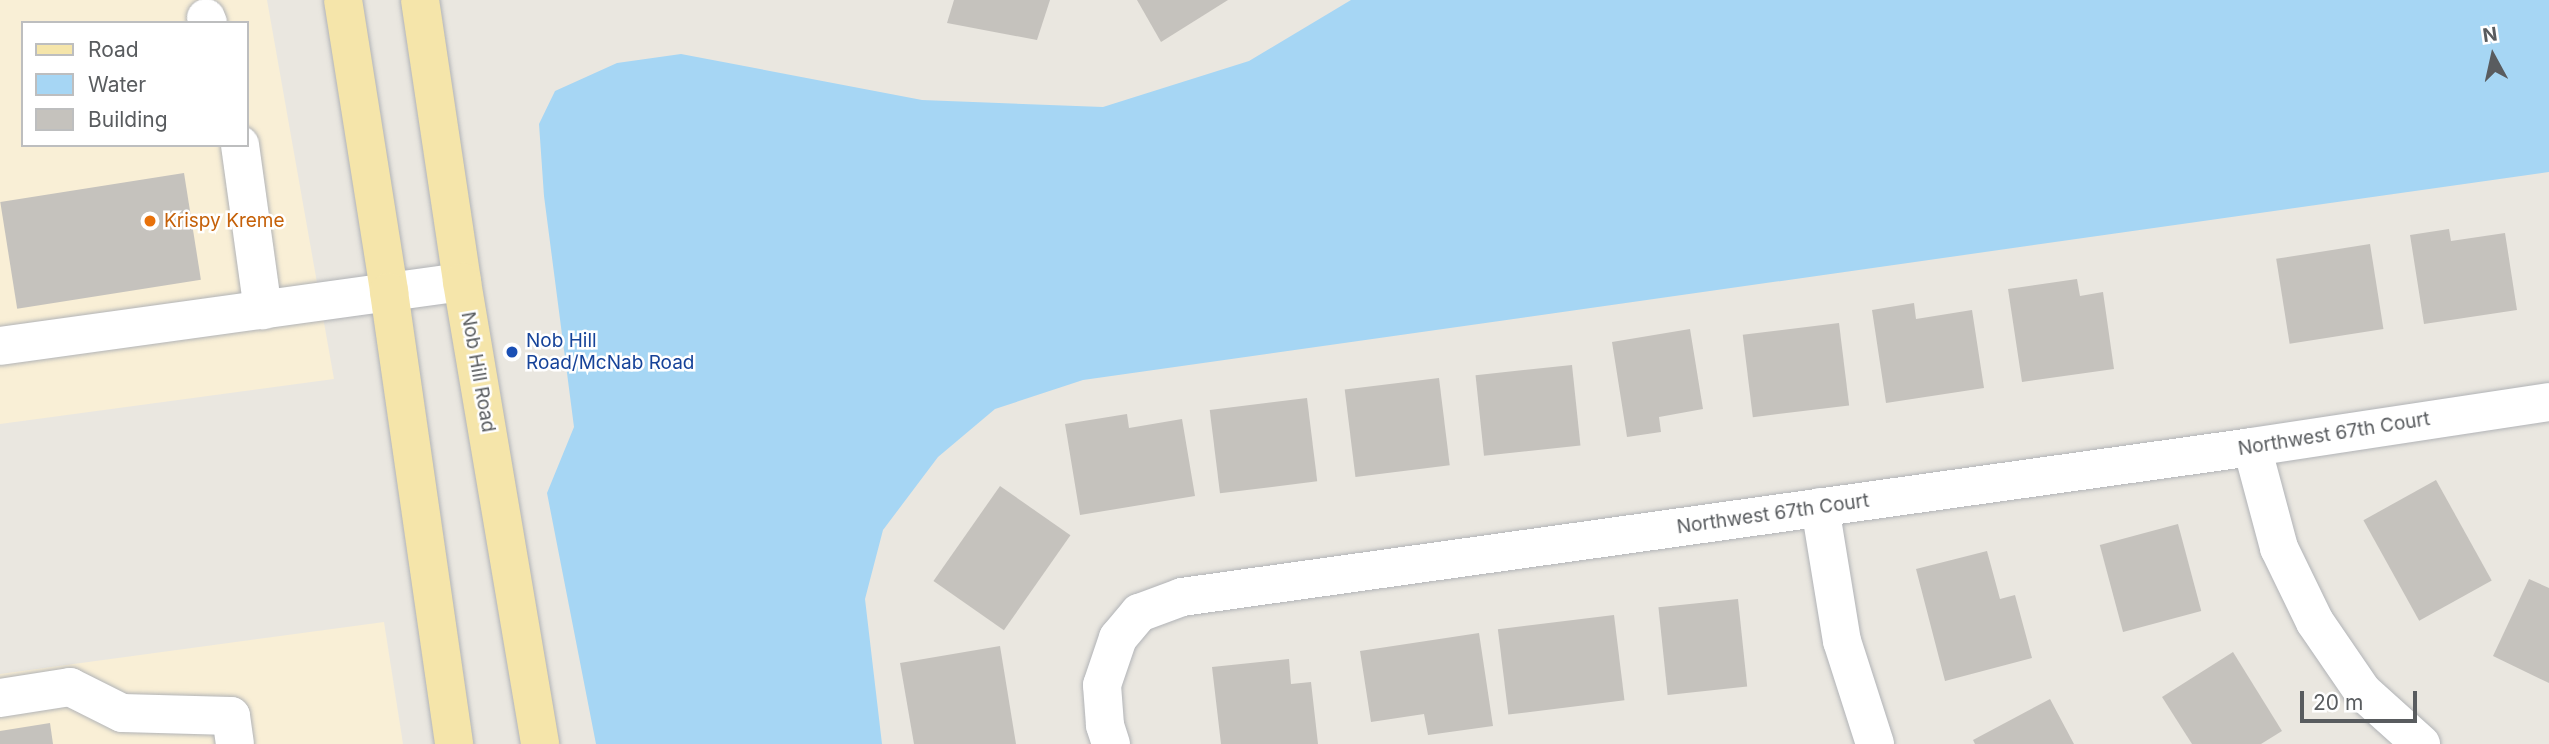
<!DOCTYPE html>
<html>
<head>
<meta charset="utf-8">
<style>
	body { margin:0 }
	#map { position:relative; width:2549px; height:744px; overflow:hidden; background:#eae7e0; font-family:Inter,sans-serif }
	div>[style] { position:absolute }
	.commercial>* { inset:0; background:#f9efd6 }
	.water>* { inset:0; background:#a6d6f4 }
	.building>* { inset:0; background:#c5c2bd; transform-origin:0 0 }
	.roads { filter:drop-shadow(0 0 2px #b1b3b6) drop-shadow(0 0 2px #b1b3b6) }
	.minor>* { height:38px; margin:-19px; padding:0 19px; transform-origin:19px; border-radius:19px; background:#fff }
	.major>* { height:38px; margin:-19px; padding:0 19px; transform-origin:19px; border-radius:19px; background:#f5e5aa }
	.dots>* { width:19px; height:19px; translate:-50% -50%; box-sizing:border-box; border:4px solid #fff; border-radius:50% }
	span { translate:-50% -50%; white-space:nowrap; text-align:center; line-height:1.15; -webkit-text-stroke:5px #fff; paint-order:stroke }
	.food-label { font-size:19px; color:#c56008 }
	.left { translate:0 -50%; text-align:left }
	.transit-label { font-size:19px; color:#164399 }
	.street-label { font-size:19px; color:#595c5f }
	.legend { position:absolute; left:21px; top:21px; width:228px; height:126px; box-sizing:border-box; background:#fff; border:2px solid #bdbebf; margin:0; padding:9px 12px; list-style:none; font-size:21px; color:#595c5f }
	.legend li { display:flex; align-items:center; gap:14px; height:35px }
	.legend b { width:35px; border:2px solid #bdbebf }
	.north { position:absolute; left:2458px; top:21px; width:70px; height:70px; -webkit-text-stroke:5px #fff; paint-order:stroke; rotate:352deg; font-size:19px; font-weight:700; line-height:28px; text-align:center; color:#595c5f }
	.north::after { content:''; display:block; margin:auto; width:24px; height:32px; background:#595c5f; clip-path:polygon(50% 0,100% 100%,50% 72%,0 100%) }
	.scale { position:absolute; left:2300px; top:691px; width:117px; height:32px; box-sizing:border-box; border:4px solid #595c5f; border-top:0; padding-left:9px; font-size:21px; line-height:24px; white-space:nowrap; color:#595c5f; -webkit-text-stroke:5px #fff; paint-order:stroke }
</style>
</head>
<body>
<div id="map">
	<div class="commercial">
		<i style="clip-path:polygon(evenodd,0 0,267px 0,334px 379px,0 424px,0 0,23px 23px,247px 23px,247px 145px,23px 145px,23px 23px)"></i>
		<i style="clip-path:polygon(384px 622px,403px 744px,0 744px,0 674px)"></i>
	</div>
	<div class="water">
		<i style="clip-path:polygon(1351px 0,2549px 0,2549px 172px,1083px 380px,995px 409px,938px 457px,883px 530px,865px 599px,882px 744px,596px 744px,547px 493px,574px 427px,544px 196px,539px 124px,555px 91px,617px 63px,681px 54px,922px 100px,1103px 107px,1249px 61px)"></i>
	</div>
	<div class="building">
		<i style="clip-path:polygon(954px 0,1050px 0,1037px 40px,947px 23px)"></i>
		<i style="clip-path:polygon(1137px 0,1228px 0,1161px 42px)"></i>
		<i style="left:184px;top:173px;width:108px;height:186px;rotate:81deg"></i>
		<i style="clip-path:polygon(2449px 229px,2451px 241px,2505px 233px,2517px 310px,2424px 324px,2410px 235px)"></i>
		<i style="left:2370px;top:244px;width:86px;height:95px;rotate:81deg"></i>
		<i style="clip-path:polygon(2077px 279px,2080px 296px,2103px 292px,2114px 369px,2022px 382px,2008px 289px)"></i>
		<i style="clip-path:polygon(1914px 303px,1916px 319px,1972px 310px,1984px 388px,1886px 403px,1872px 310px)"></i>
		<i style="left:1839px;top:323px;width:83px;height:97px;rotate:83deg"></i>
		<i style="clip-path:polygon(1690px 329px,1703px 409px,1659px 417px,1661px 432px,1627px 437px,1612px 342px)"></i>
		<i style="left:1572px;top:365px;width:81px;height:97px;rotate:84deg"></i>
		<i style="left:1439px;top:378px;width:88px;height:95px;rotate:83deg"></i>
		<i style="left:1307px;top:398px;width:84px;height:98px;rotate:83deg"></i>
		<i style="clip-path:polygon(1127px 414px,1129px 428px,1182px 419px,1195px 496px,1080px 515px,1065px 424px)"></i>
		<i style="left:2436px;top:480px;width:115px;height:83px;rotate:61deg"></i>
		<i style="left:1000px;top:486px;width:86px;height:116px;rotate:35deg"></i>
		<i style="left:2178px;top:524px;width:90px;height:81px;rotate:75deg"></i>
		<i style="clip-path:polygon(1987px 551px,2000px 599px,2015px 595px,2032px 658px,1945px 681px,1916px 569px)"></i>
		<i style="clip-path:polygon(2529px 579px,2549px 588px,2549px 683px,2493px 656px)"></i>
		<i style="left:1738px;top:599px;width:88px;height:80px;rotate:84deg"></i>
		<i style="left:1614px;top:615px;width:86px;height:117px;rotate:83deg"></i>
		<i style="clip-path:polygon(1479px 633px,1493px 726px,1428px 735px,1424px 714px,1371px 722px,1360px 651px)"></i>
		<i style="clip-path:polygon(1000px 646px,1016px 744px,914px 744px,900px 663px)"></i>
		<i style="clip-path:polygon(2233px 652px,2282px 731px,2261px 744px,2192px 744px,2162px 697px)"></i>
		<i style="clip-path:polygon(1289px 659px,1291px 684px,1311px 682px,1318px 744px,1221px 744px,1212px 667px)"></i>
		<i style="clip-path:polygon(2050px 699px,2074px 744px,1975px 744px,1973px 740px)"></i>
		<i style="clip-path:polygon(50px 723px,53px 744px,0 744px,0 731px)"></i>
	</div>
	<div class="roads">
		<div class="minor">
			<i style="left:206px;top:18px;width:5px;rotate:68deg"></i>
			<i style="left:240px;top:145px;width:167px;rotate:82.1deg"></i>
			<i style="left:0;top:346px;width:466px;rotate:-7.9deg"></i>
			<i style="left:2252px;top:447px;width:105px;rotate:75deg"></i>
			<i style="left:2279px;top:548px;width:82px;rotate:64.1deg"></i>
			<i style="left:2315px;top:622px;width:85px;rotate:55.6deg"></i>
			<i style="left:2363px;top:692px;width:78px;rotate:41.9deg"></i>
			<i style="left:1820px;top:507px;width:136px;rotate:80.7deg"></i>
			<i style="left:1842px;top:641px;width:108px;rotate:72.2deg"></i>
			<i style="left:0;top:698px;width:71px;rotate:-8.9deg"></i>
			<i style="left:70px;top:687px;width:58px;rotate:26.6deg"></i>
			<i style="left:122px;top:713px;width:109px;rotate:1.6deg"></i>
			<i style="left:231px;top:716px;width:28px;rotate:82deg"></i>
			<i style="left:1111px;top:744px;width:20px;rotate:-108deg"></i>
			<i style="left:1105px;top:725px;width:40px;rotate:-94.3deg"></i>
			<i style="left:1102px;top:685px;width:50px;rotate:-71.2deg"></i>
			<i style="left:1118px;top:638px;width:33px;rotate:-50deg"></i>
			<i style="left:1139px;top:613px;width:46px;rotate:-20.4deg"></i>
			<i style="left:1182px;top:597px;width:1080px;rotate:-7.98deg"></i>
			<i style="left:2252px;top:447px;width:300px;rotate:-8.6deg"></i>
		</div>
		<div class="major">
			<i style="left:343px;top:0;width:296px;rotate:81deg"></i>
			<i style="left:389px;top:292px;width:457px;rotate:81.8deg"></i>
			<i style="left:420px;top:0;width:285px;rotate:81.5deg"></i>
			<i style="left:462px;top:282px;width:469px;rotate:80.4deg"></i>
		</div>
	</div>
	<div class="dots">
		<i style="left:150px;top:221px;background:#e8710a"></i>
		<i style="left:512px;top:352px;background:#1a4fb4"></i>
	</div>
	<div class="food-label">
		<span class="left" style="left:164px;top:221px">Krispy Kreme</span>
	</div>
	<div class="transit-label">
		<span class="left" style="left:526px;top:352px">Nob Hill<br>Road/McNab Road</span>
	</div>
	<div class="street-label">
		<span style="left:478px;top:372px;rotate:80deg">Nob Hill Road</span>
		<span style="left:2334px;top:434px;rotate:-9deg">Northwest 67th Court</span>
		<span style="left:1773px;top:514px;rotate:-8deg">Northwest 67th Court</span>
	</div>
	<ul class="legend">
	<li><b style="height:9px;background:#f5e5aa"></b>Road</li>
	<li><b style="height:19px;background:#a6d6f4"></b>Water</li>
	<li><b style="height:19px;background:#c5c2bd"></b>Building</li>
	</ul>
	<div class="north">N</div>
	<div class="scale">20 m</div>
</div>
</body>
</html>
